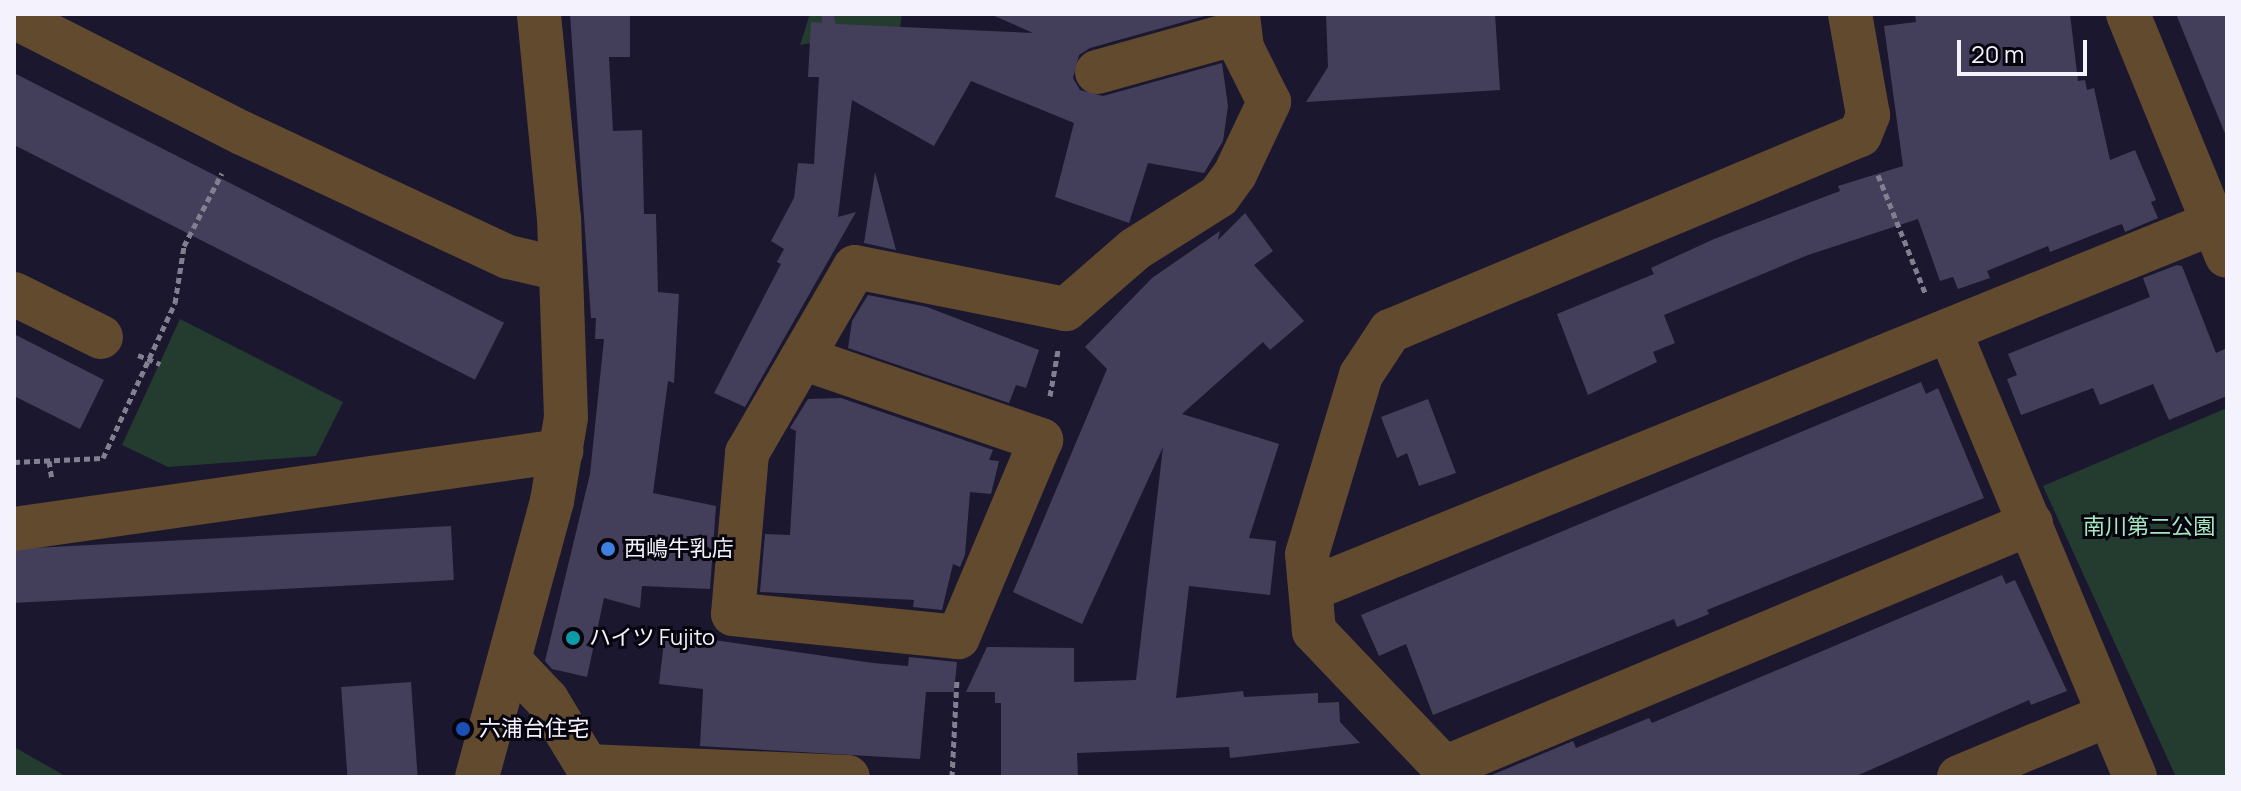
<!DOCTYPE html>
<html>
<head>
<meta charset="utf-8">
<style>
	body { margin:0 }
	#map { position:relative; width:2241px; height:791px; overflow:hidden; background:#1b172f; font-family:Manrope,"Noto Sans JP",sans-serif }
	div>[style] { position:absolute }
	.green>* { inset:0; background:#243c2f }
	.building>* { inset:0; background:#433f5a; transform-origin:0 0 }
	.path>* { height:5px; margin-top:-2.5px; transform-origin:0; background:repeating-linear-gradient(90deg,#827f90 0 6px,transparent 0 10px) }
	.minor>* { height:44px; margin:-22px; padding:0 22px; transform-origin:22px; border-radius:22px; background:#624a2f }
	.dots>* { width:22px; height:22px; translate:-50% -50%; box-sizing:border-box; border:4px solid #06050e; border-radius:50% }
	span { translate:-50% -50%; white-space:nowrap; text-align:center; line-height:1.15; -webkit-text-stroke:6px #06050e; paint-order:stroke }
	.park-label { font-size:22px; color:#a5e6c0 }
	.poi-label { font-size:22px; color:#f4f3fd }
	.left { translate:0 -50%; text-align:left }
	.frame { position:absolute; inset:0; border:16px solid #f4f3fd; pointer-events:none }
	.scale { position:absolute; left:1957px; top:40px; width:130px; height:36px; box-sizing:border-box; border:4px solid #f4f3fd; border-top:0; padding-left:10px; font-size:24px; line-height:28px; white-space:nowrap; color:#f4f3fd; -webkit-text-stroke:6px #06050e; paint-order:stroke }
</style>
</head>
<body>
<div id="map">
	<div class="green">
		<i style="clip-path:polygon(810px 14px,902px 14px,900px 27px,800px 45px)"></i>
		<i style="clip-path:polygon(180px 319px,343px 402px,316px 456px,168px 467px,122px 445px)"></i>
		<i style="clip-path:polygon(2227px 408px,2227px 777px,2176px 777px,2043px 486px)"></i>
		<i style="clip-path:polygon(14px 747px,67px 777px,14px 777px)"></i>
	</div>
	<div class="building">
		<i style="clip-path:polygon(570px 14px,630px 14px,630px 57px,609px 57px,613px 131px,642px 130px,644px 214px,656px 214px,658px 292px,679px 294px,674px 383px,668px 381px,653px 493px,716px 506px,710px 589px,642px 586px,640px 608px,604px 598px,587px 677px,552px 669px,545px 661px,590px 474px,604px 339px,595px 339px,596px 318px,591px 318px)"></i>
		<i style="clip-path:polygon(822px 14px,833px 14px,836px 24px,1033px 33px,990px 14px,1212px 14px,1090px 48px,1079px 55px,1073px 78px,1080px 90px,1103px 96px,1222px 63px,1228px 106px,1223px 141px,1204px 173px,1148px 163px,1129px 223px,1055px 197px,1074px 123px,971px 81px,934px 146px,852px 100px,838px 217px,856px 212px,745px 407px,714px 393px,781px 264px,777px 262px,784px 249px,771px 241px,794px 198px,798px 163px,814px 164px,819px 77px,808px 77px,811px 22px,822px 23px)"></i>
		<i style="clip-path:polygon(1326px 14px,1495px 14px,1500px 90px,1306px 102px,1328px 67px)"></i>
		<i style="clip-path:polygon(1915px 14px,2070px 14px,2078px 81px,2085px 80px,2087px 90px,2094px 88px,2110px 160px,2135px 150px,2156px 200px,2151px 202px,2158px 218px,2125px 232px,2122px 224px,2116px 226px,2050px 252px,2048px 246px,1987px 271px,1990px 278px,1958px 289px,1953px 277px,1940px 281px,1918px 219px,1808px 255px,1664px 315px,1675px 343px,1653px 352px,1657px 362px,1588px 395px,1557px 314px,1654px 274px,1651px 268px,1714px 239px,1840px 191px,1838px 186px,1903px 166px,1884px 26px,1916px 22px)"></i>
		<i style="clip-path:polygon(2176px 14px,2227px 14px,2227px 136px,2226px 136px)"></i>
		<i style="left:14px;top:73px;width:550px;height:64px;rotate:27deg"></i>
		<i style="clip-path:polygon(875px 172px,896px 250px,864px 243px)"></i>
		<i style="clip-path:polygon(1245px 213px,1273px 251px,1254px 265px,1304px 321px,1270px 350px,1263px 342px,1182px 414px,1279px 444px,1249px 538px,1276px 541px,1270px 595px,1189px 586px,1176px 698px,1243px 691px,1244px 697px,1318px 693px,1318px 703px,1339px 702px,1340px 722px,1360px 743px,1230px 758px,1229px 747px,1077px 753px,1078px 777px,1001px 777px,1001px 703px,995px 703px,995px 692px,966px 692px,987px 647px,1074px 648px,1074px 682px,1136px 680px,1163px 447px,1082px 624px,1013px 592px,1107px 369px,1085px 347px,1152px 278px,1220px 231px,1218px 240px)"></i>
		<i style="clip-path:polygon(2177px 265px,2182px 266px,2216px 353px,2227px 348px,2227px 396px,2169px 420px,2153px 384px,2100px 405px,2093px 388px,2021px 415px,2007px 379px,2017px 375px,2008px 354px,2150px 297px,2143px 278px)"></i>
		<i style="clip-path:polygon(868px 295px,927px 307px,1039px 350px,1026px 388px,1016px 385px,1009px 403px,848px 348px,852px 321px)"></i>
		<i style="clip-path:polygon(14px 334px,104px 380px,80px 429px,14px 396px)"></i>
		<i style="clip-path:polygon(1921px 382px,1926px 394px,1938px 388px,1984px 498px,1707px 610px,1709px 614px,1677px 627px,1674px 619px,1433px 715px,1406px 644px,1379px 656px,1361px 615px)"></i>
		<i style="clip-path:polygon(841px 398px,993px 450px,989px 460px,999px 461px,991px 494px,970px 492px,965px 555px,960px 567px,953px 564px,942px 610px,913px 607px,914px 600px,760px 592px,765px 534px,790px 535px,796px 431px,790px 428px,808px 399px)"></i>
		<i style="clip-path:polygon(1428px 399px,1456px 473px,1419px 486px,1407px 453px,1397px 458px,1381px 417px)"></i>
		<i style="left:451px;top:526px;width:54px;height:442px;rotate:87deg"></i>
		<i style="clip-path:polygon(2002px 575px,2006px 584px,2015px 580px,2067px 691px,2031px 705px,2029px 700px,1854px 777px,1487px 777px,1573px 741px,1576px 748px,1649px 718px,1652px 723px)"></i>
		<i style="clip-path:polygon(665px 633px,873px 663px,908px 666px,909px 657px,957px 662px,954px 692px,926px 692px,920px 759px,700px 746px,703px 689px,659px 684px)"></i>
		<i style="left:411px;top:682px;width:95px;height:70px;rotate:86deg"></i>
	</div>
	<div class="path">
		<i style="left:1878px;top:175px;width:129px;rotate:68.2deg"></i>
		<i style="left:138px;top:355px;width:24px;rotate:22deg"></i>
		<i style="left:1050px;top:396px;width:47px;rotate:-80.1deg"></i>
		<i style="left:49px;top:461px;width:18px;rotate:81deg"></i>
		<i style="left:14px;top:462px;width:89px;rotate:-2.6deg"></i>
		<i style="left:103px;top:458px;width:171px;rotate:-65.1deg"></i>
		<i style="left:175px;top:303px;width:58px;rotate:-81deg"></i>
		<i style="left:184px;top:246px;width:82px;rotate:-62.5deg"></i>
		<i style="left:952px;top:777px;width:99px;rotate:-87.1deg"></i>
	</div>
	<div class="minor">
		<i style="left:2128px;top:14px;width:261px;rotate:67.8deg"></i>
		<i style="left:14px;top:17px;width:256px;rotate:27deg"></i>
		<i style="left:242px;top:133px;width:293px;rotate:25deg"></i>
		<i style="left:508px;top:257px;width:53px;rotate:13deg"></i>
		<i style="left:1097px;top:72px;width:148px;rotate:-15.6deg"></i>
		<i style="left:14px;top:294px;width:97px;rotate:26.3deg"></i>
		<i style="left:1949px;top:330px;width:484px;rotate:67.4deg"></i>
		<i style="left:802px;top:358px;width:253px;rotate:18.9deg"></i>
		<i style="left:1041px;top:440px;width:214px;rotate:112.8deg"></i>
		<i style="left:958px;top:637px;width:226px;rotate:-174.2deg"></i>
		<i style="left:733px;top:614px;width:162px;rotate:-85deg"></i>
		<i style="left:747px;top:453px;width:215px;rotate:-59.9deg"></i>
		<i style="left:855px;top:267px;width:215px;rotate:11.3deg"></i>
		<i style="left:1066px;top:309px;width:91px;rotate:-41deg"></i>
		<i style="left:1135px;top:249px;width:99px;rotate:-32.2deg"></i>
		<i style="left:1219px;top:196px;width:27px;rotate:-54deg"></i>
		<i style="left:1235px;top:174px;width:80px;rotate:-64.7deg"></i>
		<i style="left:1269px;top:102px;width:60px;rotate:-116.6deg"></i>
		<i style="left:1242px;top:48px;width:34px;rotate:-97deg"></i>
		<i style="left:14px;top:529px;width:553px;rotate:-8.12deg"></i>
		<i style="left:1311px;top:589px;width:973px;rotate:-22.09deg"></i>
		<i style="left:510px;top:661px;width:54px;rotate:46.5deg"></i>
		<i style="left:547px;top:700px;width:77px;rotate:58.8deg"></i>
		<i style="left:587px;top:766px;width:261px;rotate:2.4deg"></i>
		<i style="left:1444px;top:768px;width:636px;rotate:-22.65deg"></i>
		<i style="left:477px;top:777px;width:286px;rotate:-74.8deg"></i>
		<i style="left:552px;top:501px;width:85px;rotate:-80.5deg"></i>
		<i style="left:566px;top:417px;width:198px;rotate:-92deg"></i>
		<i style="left:559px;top:219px;width:206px;rotate:-95.6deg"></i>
		<i style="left:1453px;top:777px;width:202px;rotate:-133.6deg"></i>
		<i style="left:1314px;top:631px;width:77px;rotate:-95.2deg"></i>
		<i style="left:1307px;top:554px;width:187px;rotate:-73.2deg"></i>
		<i style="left:1361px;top:375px;width:53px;rotate:-56.6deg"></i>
		<i style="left:1390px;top:331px;width:509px;rotate:-22.64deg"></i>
		<i style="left:1860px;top:135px;width:22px;rotate:-68deg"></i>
		<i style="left:1868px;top:115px;width:103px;rotate:-100.1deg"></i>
		<i style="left:1959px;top:777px;width:162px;rotate:-22.5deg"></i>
	</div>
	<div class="dots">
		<i style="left:608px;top:549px;background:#3f7fe0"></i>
		<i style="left:573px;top:638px;background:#0f9aa8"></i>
		<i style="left:463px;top:729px;background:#1a4fb4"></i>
	</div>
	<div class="park-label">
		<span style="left:2149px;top:527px">南川第二公園</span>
	</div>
	<div class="poi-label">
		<span class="left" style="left:624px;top:549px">西嶋牛乳店</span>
		<span class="left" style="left:589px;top:638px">ハイツ Fujito</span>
		<span class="left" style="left:479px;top:729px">六浦台住宅</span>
	</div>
	<div class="frame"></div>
	<div class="scale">20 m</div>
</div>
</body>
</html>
